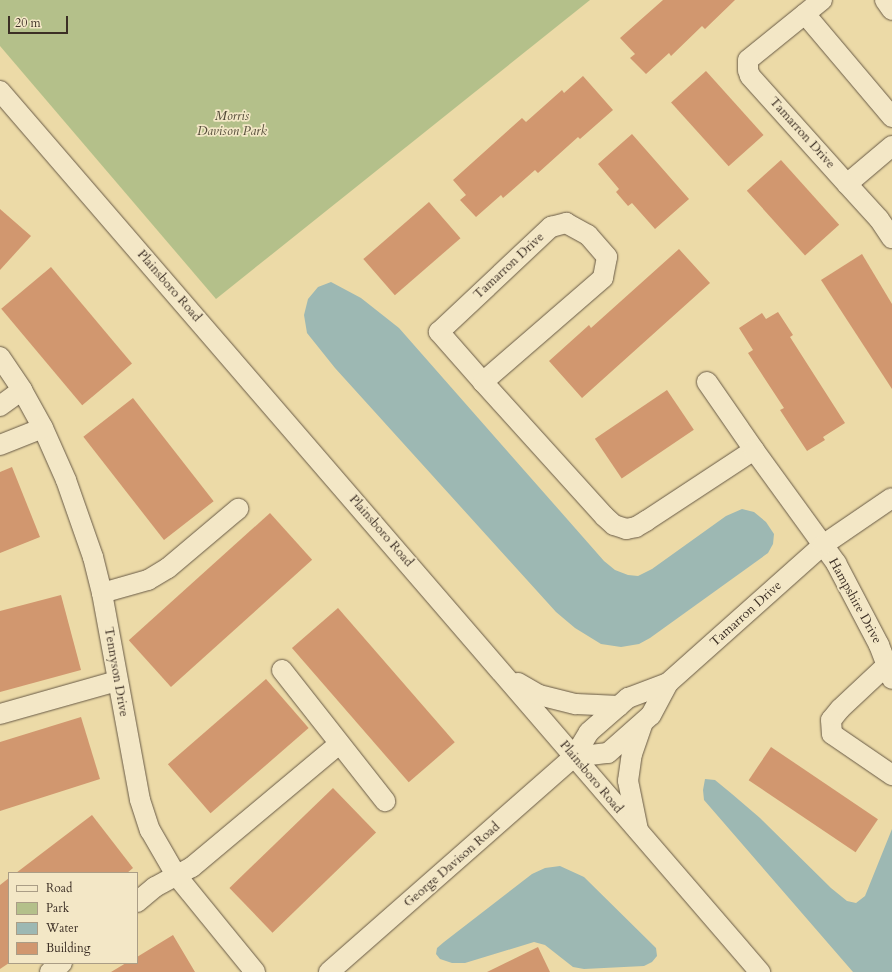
<!DOCTYPE html>
<html>
<head>
<meta charset="utf-8">
<style>
	body { margin:0 }
	#map { position:relative; width:892px; height:972px; overflow:hidden; background:#ecdaa7; font-family:Cardo,serif }
	div>[style] { position:absolute }
	.green>* { inset:0; background:#b4c08a }
	.water>* { inset:0; background:#9db8b3 }
	.building>* { inset:0; background:#d1976f; transform-origin:0 0 }
	.roads { filter:drop-shadow(0 0 1px #685a46) drop-shadow(0 0 1px #685a46) }
	.minor>* { height:20px; margin:-10px; padding:0 10px; transform-origin:10px; border-radius:10px; background:#f3e7c6 }
	span { translate:-50% -50%; white-space:nowrap; text-align:center; line-height:1.15; -webkit-text-stroke:3.5px #f3e7c6; paint-order:stroke }
	.park-label { font-size:13px; color:#544c39; font-style:italic }
	.street-label { font-size:13px; color:#3c2f25 }
	.legend { position:absolute; left:8px; top:872px; width:130px; height:92px; box-sizing:border-box; background:#f3e7c6; border:1px solid #aa9d86; margin:0; padding:5px 7px; list-style:none; font-size:12px; color:#3c2f25 }
	.legend li { display:flex; align-items:center; gap:8px; height:20px }
	.legend b { width:20px; border:1px solid #aa9d86 }
	.scale { position:absolute; left:8px; top:16px; width:60px; height:18px; box-sizing:border-box; border:2px solid #3c2f25; border-top:0; padding-left:5px; font-size:12px; line-height:14px; white-space:nowrap; color:#3c2f25; -webkit-text-stroke:3px #f3e7c6; paint-order:stroke }
</style>
</head>
<body>
<div id="map">
	<div class="green">
		<i style="clip-path:polygon(0 0,590px 0,216px 299px,0 46px)"></i>
	</div>
	<div class="water">
		<i style="clip-path:polygon(331px 282px,361px 298px,399px 328px,604px 561px,615px 570px,628px 575px,638px 576px,652px 569px,726px 516px,742px 509px,754px 512px,766px 522px,774px 534px,773px 544px,768px 553px,650px 638px,639px 644px,621px 647px,601px 644px,575px 628px,556px 612px,335px 368px,307px 333px,304px 315px,308px 299px,318px 287px)"></i>
		<i style="clip-path:polygon(705px 779px,715px 780px,732px 794px,760px 818px,831px 888px,847px 901px,856px 903px,865px 896px,892px 829px,892px 972px,853px 972px,704px 800px,703px 790px)"></i>
		<i style="clip-path:polygon(560px 866px,584px 877px,656px 948px,657px 956px,652px 962px,644px 966px,584px 969px,573px 967px,545px 945px,534px 942px,465px 963px,452px 963px,440px 959px,436px 954px,437px 948px,444px 942px,532px 874px,545px 868px)"></i>
	</div>
	<div class="building">
		<i style="clip-path:polygon(663px 0,735px 0,705px 29px,702px 26px,671px 56px,669px 53px,646px 74px,630px 58px,635px 54px,620px 38px)"></i>
		<i style="left:706px;top:71px;width:86px;height:47px;rotate:48deg"></i>
		<i style="clip-path:polygon(583px 76px,613px 110px,580px 139px,578px 137px,538px 173px,535px 170px,503px 198px,501px 195px,476px 217px,460px 200px,466px 195px,453px 180px,522px 118px,526px 122px,562px 90px,564px 93px)"></i>
		<i style="clip-path:polygon(632px 134px,689px 199px,655px 229px,632px 203px,628px 206px,616px 192px,619px 189px,598px 164px)"></i>
		<i style="left:781px;top:160px;width:87px;height:46px;rotate:48deg"></i>
		<i style="left:429px;top:202px;width:48px;height:87px;rotate:49deg"></i>
		<i style="clip-path:polygon(0 209px,31px 236px,0 270px)"></i>
		<i style="clip-path:polygon(679px 249px,710px 283px,582px 398px,549px 361px,589px 325px,591px 328px)"></i>
		<i style="clip-path:polygon(862px 254px,892px 304px,892px 389px,821px 280px)"></i>
		<i style="left:51px;top:267px;width:126px;height:65px;rotate:50deg"></i>
		<i style="clip-path:polygon(778px 312px,793px 335px,790px 337px,845px 423px,823px 437px,825px 440px,807px 451px,780px 410px,784px 408px,748px 353px,753px 350px,739px 328px,762px 313px,766px 319px)"></i>
		<i style="left:667px;top:390px;width:48px;height:87px;rotate:56deg"></i>
		<i style="left:133px;top:398px;width:131px;height:63px;rotate:52deg"></i>
		<i style="clip-path:polygon(12px 467px,40px 537px,0 553px,0 472px)"></i>
		<i style="left:270px;top:513px;width:63px;height:190px;rotate:48deg"></i>
		<i style="clip-path:polygon(61px 595px,81px 670px,0 692px,0 611px)"></i>
		<i style="left:338px;top:608px;width:178px;height:61px;rotate:49deg"></i>
		<i style="left:266px;top:679px;width:65px;height:130px;rotate:49deg"></i>
		<i style="clip-path:polygon(81px 717px,100px 779px,0 811px,0 742px)"></i>
		<i style="left:771px;top:747px;width:129px;height:40px;rotate:34deg"></i>
		<i style="left:333px;top:788px;width:62px;height:144px;rotate:46deg"></i>
		<i style="clip-path:polygon(92px 815px,133px 868px,127px 873px,16px 873px)"></i>
		<i style="clip-path:polygon(9px 878px,9px 963px,0 969px,0 885px)"></i>
		<i style="clip-path:polygon(173px 935px,195px 972px,111px 972px,126px 963px,137px 963px,137px 957px)"></i>
		<i style="clip-path:polygon(538px 947px,550px 972px,487px 972px)"></i>
	</div>
	<div class="roads">
		<div class="minor">
			<i style="left:822px;top:0;width:95px;rotate:141deg"></i>
			<i style="left:748px;top:60px;width:10px;rotate:90deg"></i>
			<i style="left:748px;top:70px;width:6px;rotate:72deg"></i>
			<i style="left:750px;top:76px;width:145px;rotate:48.1deg"></i>
			<i style="left:847px;top:184px;width:59px;rotate:-40.2deg"></i>
			<i style="left:885px;top:0;width:12px;rotate:55deg"></i>
			<i style="left:805px;top:14px;width:135px;rotate:49.8deg"></i>
			<i style="left:0;top:91px;width:1164px;rotate:49.22deg"></i>
			<i style="left:847px;top:184px;width:47px;rotate:47.6deg"></i>
			<i style="left:879px;top:219px;width:23px;rotate:56deg"></i>
			<i style="left:566px;top:223px;width:25px;rotate:29deg"></i>
			<i style="left:588px;top:235px;width:29px;rotate:49deg"></i>
			<i style="left:607px;top:257px;width:21px;rotate:101deg"></i>
			<i style="left:603px;top:278px;width:159px;rotate:139.1deg"></i>
			<i style="left:483px;top:382px;width:67px;rotate:-131.3deg"></i>
			<i style="left:439px;top:332px;width:154px;rotate:-43.2deg"></i>
			<i style="left:551px;top:227px;width:16px;rotate:-15deg"></i>
			<i style="left:0;top:357px;width:40px;rotate:56deg"></i>
			<i style="left:22px;top:390px;width:43px;rotate:61.1deg"></i>
			<i style="left:43px;top:428px;width:57px;rotate:66.1deg"></i>
			<i style="left:66px;top:480px;width:82px;rotate:70.7deg"></i>
			<i style="left:93px;top:557px;width:37px;rotate:76deg"></i>
			<i style="left:102px;top:593px;width:210px;rotate:79.6deg"></i>
			<i style="left:140px;top:800px;width:32px;rotate:72deg"></i>
			<i style="left:150px;top:830px;width:52px;rotate:60deg"></i>
			<i style="left:176px;top:875px;width:125px;rotate:50.8deg"></i>
			<i style="left:483px;top:382px;width:181px;rotate:47.9deg"></i>
			<i style="left:604px;top:516px;width:13px;rotate:42deg"></i>
			<i style="left:614px;top:525px;width:13px;rotate:18deg"></i>
			<i style="left:626px;top:529px;width:10px;rotate:-11deg"></i>
			<i style="left:636px;top:527px;width:12px;rotate:-31deg"></i>
			<i style="left:646px;top:521px;width:129px;rotate:-33.3deg"></i>
			<i style="left:707px;top:382px;width:83px;rotate:55.3deg"></i>
			<i style="left:754px;top:450px;width:140px;rotate:54deg"></i>
			<i style="left:836px;top:563px;width:93px;rotate:62.3deg"></i>
			<i style="left:879px;top:645px;width:36px;rotate:69deg"></i>
			<i style="left:0;top:406px;width:27px;rotate:-36deg"></i>
			<i style="left:0;top:445px;width:46px;rotate:-21.6deg"></i>
			<i style="left:102px;top:593px;width:48px;rotate:-15.8deg"></i>
			<i style="left:148px;top:580px;width:23px;rotate:-31deg"></i>
			<i style="left:168px;top:568px;width:92px;rotate:-40.1deg"></i>
			<i style="left:887px;top:665px;width:64px;rotate:136.9deg"></i>
			<i style="left:840px;top:709px;width:14px;rotate:129deg"></i>
			<i style="left:831px;top:720px;width:14px;rotate:86deg"></i>
			<i style="left:832px;top:734px;width:73px;rotate:34.3deg"></i>
			<i style="left:282px;top:670px;width:167px;rotate:51.8deg"></i>
			<i style="left:518px;top:683px;width:24px;rotate:30deg"></i>
			<i style="left:539px;top:695px;width:38px;rotate:14deg"></i>
			<i style="left:576px;top:704px;width:43px;rotate:2.7deg"></i>
			<i style="left:0;top:714px;width:122px;rotate:-15.8deg"></i>
			<i style="left:574px;top:757px;width:34px;rotate:-7deg"></i>
			<i style="left:608px;top:753px;width:57px;rotate:-41.5deg"></i>
			<i style="left:651px;top:715px;width:36px;rotate:-62deg"></i>
			<i style="left:668px;top:683px;width:208px;rotate:-41.7deg"></i>
			<i style="left:823px;top:545px;width:83px;rotate:-34.3deg"></i>
			<i style="left:638px;top:830px;width:50px;rotate:-101.5deg"></i>
			<i style="left:628px;top:781px;width:27px;rotate:-82deg"></i>
			<i style="left:632px;top:754px;width:31px;rotate:-71deg"></i>
			<i style="left:137px;top:902px;width:23px;rotate:-40deg"></i>
			<i style="left:155px;top:887px;width:42px;rotate:-28.4deg"></i>
			<i style="left:192px;top:867px;width:192px;rotate:-39.9deg"></i>
			<i style="left:50px;top:972px;width:15px;rotate:-37deg"></i>
			<i style="left:329px;top:972px;width:326px;rotate:-41.3deg"></i>
			<i style="left:574px;top:757px;width:29px;rotate:-59deg"></i>
			<i style="left:589px;top:732px;width:52px;rotate:-41.1deg"></i>
			<i style="left:628px;top:698px;width:43px;rotate:-20.6deg"></i>
		</div>
	</div>
	<div class="park-label">
		<span style="left:232px;top:124px">Morris<br>Davison Park</span>
	</div>
	<div class="street-label">
		<span style="left:802px;top:133px;rotate:48deg">Tamarron Drive</span>
		<span style="left:509px;top:266px;rotate:-43deg">Tamarron Drive</span>
		<span style="left:169px;top:286px;rotate:49deg">Plainsboro Road</span>
		<span style="left:381px;top:531px;rotate:49deg">Plainsboro Road</span>
		<span style="left:855px;top:601px;rotate:61deg">Hampshire Drive</span>
		<span style="left:746px;top:614px;rotate:-42deg">Tamarron Drive</span>
		<span style="left:116px;top:672px;rotate:80deg">Tennyson Drive</span>
		<span style="left:591px;top:777px;rotate:50deg">Plainsboro Road</span>
		<span style="left:452px;top:865px;rotate:-41deg">George Davison Road</span>
	</div>
	<ul class="legend">
	<li><b style="height:5px;background:#f3e7c6"></b>Road</li>
	<li><b style="height:11px;background:#b4c08a"></b>Park</li>
	<li><b style="height:11px;background:#9db8b3"></b>Water</li>
	<li><b style="height:11px;background:#d1976f"></b>Building</li>
	</ul>
	<div class="scale">20 m</div>
</div>
</body>
</html>
